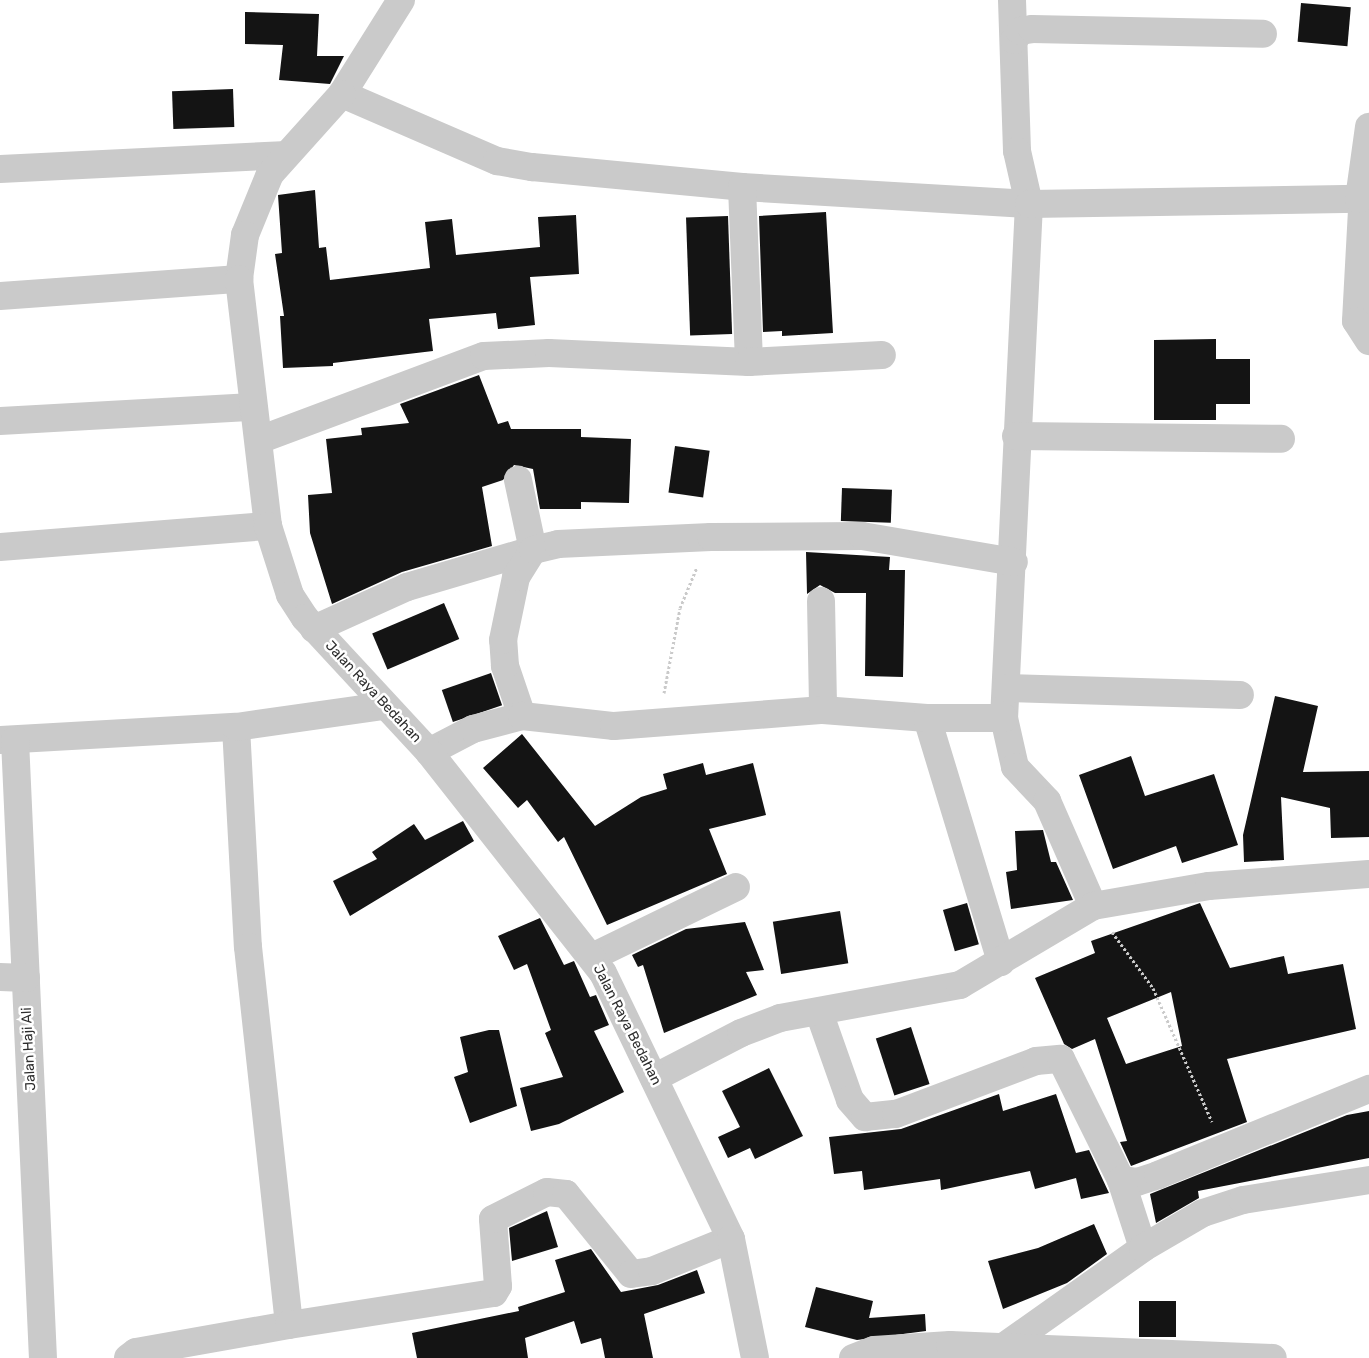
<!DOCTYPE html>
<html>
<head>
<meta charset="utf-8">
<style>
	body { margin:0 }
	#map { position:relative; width:1369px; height:1358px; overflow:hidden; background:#fff; font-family:Rubik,sans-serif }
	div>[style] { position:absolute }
	.building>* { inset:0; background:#141414; transform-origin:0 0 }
	.path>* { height:3px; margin-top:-1.5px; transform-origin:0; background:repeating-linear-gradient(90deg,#cacaca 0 2.5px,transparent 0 5px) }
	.minor>* { height:28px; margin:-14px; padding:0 14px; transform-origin:14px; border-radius:14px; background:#cacaca }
	.tertiary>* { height:28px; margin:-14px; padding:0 14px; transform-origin:14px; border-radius:14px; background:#cacaca }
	span { translate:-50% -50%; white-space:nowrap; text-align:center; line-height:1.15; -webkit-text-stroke:5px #fff; paint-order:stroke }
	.street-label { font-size:14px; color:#2d2d2d }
</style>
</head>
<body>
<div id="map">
	<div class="building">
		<i style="left:1301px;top:3px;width:50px;height:39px;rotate:5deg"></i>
		<i style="clip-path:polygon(245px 12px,319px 14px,317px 56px,344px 56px,330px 84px,279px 80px,283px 45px,245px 44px)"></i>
		<i style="left:233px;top:89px;width:38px;height:61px;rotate:88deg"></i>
		<i style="clip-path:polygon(315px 190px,319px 248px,326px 247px,330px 280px,430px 268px,425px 222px,452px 219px,456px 255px,540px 247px,538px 217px,576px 215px,579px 274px,530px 277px,535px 325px,498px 329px,496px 313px,429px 319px,433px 351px,333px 363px,333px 366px,283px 368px,280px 316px,284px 316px,275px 254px,282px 253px,278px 195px)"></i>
		<i style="clip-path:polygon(826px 212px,833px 333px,782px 336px,782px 331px,763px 332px,759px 216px)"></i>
		<i style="left:728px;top:216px;width:118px;height:42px;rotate:88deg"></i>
		<i style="clip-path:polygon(1216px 339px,1216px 359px,1250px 359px,1250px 404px,1216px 404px,1216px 420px,1154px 420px,1154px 340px)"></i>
		<i style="clip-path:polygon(479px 375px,498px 424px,508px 421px,511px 429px,581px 429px,581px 437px,631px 439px,629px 503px,581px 502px,581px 509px,540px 509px,533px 469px,514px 465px,503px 480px,482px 487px,492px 546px,402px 572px,332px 604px,310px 533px,308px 495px,332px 493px,326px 439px,362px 435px,361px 428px,409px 423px,400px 404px)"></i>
		<i style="left:675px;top:446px;width:35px;height:47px;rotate:8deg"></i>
		<i style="left:842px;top:488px;width:50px;height:33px;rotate:2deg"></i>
		<i style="clip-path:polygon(806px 552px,890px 557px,889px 570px,905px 570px,903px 677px,865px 676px,866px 593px,835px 593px,820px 585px,807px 594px)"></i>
		<i style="left:444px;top:603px;width:39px;height:78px;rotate:67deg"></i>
		<i style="left:491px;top:673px;width:34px;height:52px;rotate:71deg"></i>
		<i style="clip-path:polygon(1275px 696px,1318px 706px,1303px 772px,1369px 771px,1369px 837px,1331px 838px,1330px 808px,1281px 797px,1284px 860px,1244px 862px,1243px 835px)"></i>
		<i style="clip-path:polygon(522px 734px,595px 826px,641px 797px,667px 789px,663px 774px,703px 763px,706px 775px,753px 763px,766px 815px,709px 829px,727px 874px,607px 925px,564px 837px,558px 842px,527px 800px,518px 808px,483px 768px)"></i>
		<i style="clip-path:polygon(1131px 756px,1145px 796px,1214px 774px,1238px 845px,1182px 863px,1176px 846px,1113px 869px,1079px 775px)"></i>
		<i style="clip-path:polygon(463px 821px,474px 841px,350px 916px,333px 881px,377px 859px,372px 852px,414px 824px,425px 840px)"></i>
		<i style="clip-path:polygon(1043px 830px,1051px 862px,1056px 862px,1073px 900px,1011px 909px,1006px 872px,1017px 870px,1015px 831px)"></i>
		<i style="left:967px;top:903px;width:43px;height:25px;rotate:74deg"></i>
		<i style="clip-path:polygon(evenodd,1200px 903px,1230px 968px,1284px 956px,1288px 974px,1343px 964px,1356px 1029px,1227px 1059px,1247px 1122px,1131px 1166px,1120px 1142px,1127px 1141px,1095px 1039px,1072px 1049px,1064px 1044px,1035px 978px,1095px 953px,1091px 941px,1200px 903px,1171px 992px,1182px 1046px,1126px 1064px,1107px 1018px,1171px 992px)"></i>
		<i style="left:840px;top:911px;width:53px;height:68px;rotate:81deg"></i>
		<i style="clip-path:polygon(540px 918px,564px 965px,574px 961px,590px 997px,596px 995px,609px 1025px,594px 1031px,624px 1092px,559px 1124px,531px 1131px,520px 1088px,563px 1077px,545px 1033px,551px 1030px,527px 964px,514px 970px,498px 936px)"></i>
		<i style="clip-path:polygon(745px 922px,764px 970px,746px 972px,757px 995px,664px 1033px,643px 965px,638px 967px,632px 955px,686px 929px)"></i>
		<i style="left:911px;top:1027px;width:60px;height:37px;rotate:72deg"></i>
		<i style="clip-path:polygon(489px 1030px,499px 1030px,517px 1106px,470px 1123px,454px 1077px,468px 1072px,460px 1037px)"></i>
		<i style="clip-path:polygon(769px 1068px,803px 1136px,755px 1159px,750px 1148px,728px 1158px,718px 1137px,740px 1127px,722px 1091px)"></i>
		<i style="clip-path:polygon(999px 1094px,1003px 1111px,1056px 1094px,1076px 1153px,1089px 1150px,1109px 1193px,1081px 1199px,1076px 1178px,1035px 1189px,1030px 1171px,941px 1190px,940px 1179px,864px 1190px,862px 1171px,834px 1174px,829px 1137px,901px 1129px)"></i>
		<i style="clip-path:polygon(1369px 1111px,1369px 1158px,1198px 1191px,1199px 1198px,1156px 1223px,1150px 1194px,1347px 1115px)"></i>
		<i style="clip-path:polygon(547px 1211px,558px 1247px,512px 1261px,509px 1228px)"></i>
		<i style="clip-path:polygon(1094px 1224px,1107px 1254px,1067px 1283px,1003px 1309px,988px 1261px,1038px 1248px)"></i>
		<i style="clip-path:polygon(591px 1249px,621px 1292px,658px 1285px,697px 1270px,705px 1293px,644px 1314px,653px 1358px,605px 1358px,601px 1338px,581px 1344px,574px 1321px,525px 1338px,528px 1358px,417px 1358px,412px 1333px,519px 1311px,518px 1307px,565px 1292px,555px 1260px)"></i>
		<i style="clip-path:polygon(816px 1287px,873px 1301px,869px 1318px,925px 1314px,926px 1331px,857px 1340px,805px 1327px)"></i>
		<i style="left:1139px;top:1301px;width:37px;height:36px"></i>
	</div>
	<div class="path">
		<i style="left:664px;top:693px;width:86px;rotate:-79.3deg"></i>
		<i style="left:680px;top:608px;width:44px;rotate:-67.5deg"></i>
		<i style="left:1112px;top:932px;width:69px;rotate:53.8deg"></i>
		<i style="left:1153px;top:988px;width:146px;rotate:66.2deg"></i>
	</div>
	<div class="minor">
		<i style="left:1012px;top:0;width:151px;rotate:88.1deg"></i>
		<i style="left:1017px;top:151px;width:54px;rotate:77.2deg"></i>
		<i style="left:1029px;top:204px;width:515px;rotate:92.78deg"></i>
		<i style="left:1004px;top:718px;width:50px;rotate:77.3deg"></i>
		<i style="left:1015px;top:767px;width:47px;rotate:46.7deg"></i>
		<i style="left:1047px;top:801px;width:115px;rotate:66.3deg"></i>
		<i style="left:1014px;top:40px;width:11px;rotate:-56deg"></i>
		<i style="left:1020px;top:31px;width:12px;rotate:-9deg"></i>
		<i style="left:1032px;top:29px;width:231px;rotate:1.2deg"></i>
		<i style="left:342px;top:94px;width:169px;rotate:23.4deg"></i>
		<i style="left:497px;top:161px;width:36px;rotate:10deg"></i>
		<i style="left:532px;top:167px;width:211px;rotate:5.4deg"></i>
		<i style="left:742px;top:187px;width:288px;rotate:3.4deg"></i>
		<i style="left:1029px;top:204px;width:330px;rotate:-0.9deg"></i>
		<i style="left:1359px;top:199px;width:11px;rotate:75deg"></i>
		<i style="left:1362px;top:210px;width:111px;rotate:93.1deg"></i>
		<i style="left:1356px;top:321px;width:24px;rotate:57deg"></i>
		<i style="left:0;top:169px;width:282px;rotate:-2.8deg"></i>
		<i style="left:742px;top:187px;width:175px;rotate:87.7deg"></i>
		<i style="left:1359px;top:199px;width:73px;rotate:-82.1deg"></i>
		<i style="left:0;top:296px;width:240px;rotate:-4.1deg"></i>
		<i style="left:0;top:421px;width:253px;rotate:-3.2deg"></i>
		<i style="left:1016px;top:436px;width:265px;rotate:0.6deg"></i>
		<i style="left:259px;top:440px;width:240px;rotate:-20.5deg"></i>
		<i style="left:484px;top:356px;width:65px;rotate:-2.6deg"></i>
		<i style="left:549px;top:353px;width:200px;rotate:2.6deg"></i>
		<i style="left:749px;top:362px;width:133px;rotate:-3deg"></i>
		<i style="left:0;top:547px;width:269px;rotate:-4.5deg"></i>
		<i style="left:821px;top:601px;width:109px;rotate:88.9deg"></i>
		<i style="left:314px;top:629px;width:102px;rotate:-24.3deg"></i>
		<i style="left:407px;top:587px;width:131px;rotate:-16.4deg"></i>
		<i style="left:533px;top:550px;width:72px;rotate:-102.1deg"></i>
		<i style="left:1006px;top:688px;width:234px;rotate:1.7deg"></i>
		<i style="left:522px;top:716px;width:53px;rotate:-108.8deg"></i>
		<i style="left:505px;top:666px;width:26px;rotate:-94deg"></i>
		<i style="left:503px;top:640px;width:64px;rotate:-78.3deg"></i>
		<i style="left:516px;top:577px;width:32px;rotate:-58deg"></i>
		<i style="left:533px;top:550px;width:26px;rotate:-13deg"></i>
		<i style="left:558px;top:544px;width:153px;rotate:-2.6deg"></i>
		<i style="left:711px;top:537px;width:151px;rotate:-0.4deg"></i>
		<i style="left:862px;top:536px;width:154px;rotate:9.7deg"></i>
		<i style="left:927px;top:718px;width:255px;rotate:73.1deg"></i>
		<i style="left:236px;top:727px;width:220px;rotate:86.9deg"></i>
		<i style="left:248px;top:947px;width:380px;rotate:83.8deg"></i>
		<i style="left:0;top:740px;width:236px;rotate:-3.2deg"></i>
		<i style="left:236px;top:727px;width:149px;rotate:-8.1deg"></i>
		<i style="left:15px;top:740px;width:619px;rotate:87.41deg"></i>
		<i style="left:429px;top:752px;width:50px;rotate:-27.6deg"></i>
		<i style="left:473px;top:729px;width:51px;rotate:-14.9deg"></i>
		<i style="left:522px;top:716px;width:93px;rotate:6.2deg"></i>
		<i style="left:614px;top:726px;width:210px;rotate:-4.4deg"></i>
		<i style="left:823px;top:710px;width:104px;rotate:4.4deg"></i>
		<i style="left:927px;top:718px;width:77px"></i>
		<i style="left:592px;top:957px;width:160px;rotate:-25.9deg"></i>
		<i style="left:0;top:977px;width:26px;rotate:2deg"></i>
		<i style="left:819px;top:1012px;width:93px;rotate:70.6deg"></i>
		<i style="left:850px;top:1100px;width:23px;rotate:49deg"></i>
		<i style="left:865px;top:1117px;width:31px;rotate:-6deg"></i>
		<i style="left:896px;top:1114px;width:150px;rotate:-20.7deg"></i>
		<i style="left:1036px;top:1061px;width:25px;rotate:-5deg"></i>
		<i style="left:1061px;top:1059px;width:135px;rotate:63.6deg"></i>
		<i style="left:1121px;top:1180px;width:16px;rotate:7deg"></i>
		<i style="left:1137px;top:1182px;width:22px;rotate:-18deg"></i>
		<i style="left:1158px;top:1175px;width:228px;rotate:-22.2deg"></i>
		<i style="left:654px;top:1078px;width:98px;rotate:-27.3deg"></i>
		<i style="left:741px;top:1033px;width:42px;rotate:-21deg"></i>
		<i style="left:780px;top:1018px;width:183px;rotate:-10.4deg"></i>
		<i style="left:960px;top:985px;width:155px;rotate:-30.7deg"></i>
		<i style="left:1093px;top:906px;width:118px;rotate:-9.8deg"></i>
		<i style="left:1209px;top:886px;width:160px;rotate:-4.3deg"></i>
		<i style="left:1121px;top:1180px;width:71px;rotate:72.1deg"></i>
		<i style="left:1002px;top:1348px;width:173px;rotate:-35.3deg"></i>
		<i style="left:1143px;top:1248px;width:69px;rotate:-30.3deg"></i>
		<i style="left:1203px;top:1213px;width:42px;rotate:-18deg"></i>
		<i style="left:1243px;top:1200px;width:128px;rotate:-9deg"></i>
		<i style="left:128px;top:1358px;width:10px;rotate:-37deg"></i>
		<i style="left:136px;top:1352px;width:155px;rotate:-10deg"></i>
		<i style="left:289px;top:1325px;width:207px;rotate:-8.9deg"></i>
		<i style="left:494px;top:1293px;width:8px;rotate:-60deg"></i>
		<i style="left:498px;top:1286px;width:67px;rotate:-94.3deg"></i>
		<i style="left:493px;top:1219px;width:60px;rotate:-26.6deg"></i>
		<i style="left:547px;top:1192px;width:19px;rotate:6deg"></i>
		<i style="left:566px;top:1194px;width:103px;rotate:50.9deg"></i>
		<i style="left:631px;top:1274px;width:21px;rotate:-8deg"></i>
		<i style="left:652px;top:1271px;width:85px;rotate:-22.1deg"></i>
		<i style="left:853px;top:1358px;width:22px;rotate:-21deg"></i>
		<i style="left:874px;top:1350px;width:76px;rotate:-3.8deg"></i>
		<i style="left:950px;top:1345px;width:323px;rotate:2.3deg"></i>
	</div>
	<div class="tertiary">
		<i style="left:401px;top:0;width:111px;rotate:122.1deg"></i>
		<i style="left:342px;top:94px;width:108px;rotate:132deg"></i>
		<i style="left:270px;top:174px;width:66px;rotate:112.3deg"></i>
		<i style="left:245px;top:235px;width:44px;rotate:97.8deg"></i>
		<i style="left:239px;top:279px;width:249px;rotate:83.3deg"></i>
		<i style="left:268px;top:526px;width:72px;rotate:72.3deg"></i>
		<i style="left:290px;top:595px;width:27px;rotate:57deg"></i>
		<i style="left:305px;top:618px;width:183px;rotate:47.2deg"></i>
		<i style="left:429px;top:752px;width:281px;rotate:51.8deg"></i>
		<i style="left:603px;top:973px;width:295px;rotate:64.3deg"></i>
		<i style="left:731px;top:1239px;width:121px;rotate:78.6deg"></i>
	</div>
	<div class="street-label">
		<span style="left:373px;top:692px;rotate:47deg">Jalan Raya Bedahan</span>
		<span style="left:627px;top:1025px;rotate:63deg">Jalan Raya Bedahan</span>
		<span style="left:29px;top:1049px;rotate:-93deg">Jalan Haji Ali</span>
	</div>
</div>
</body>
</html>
